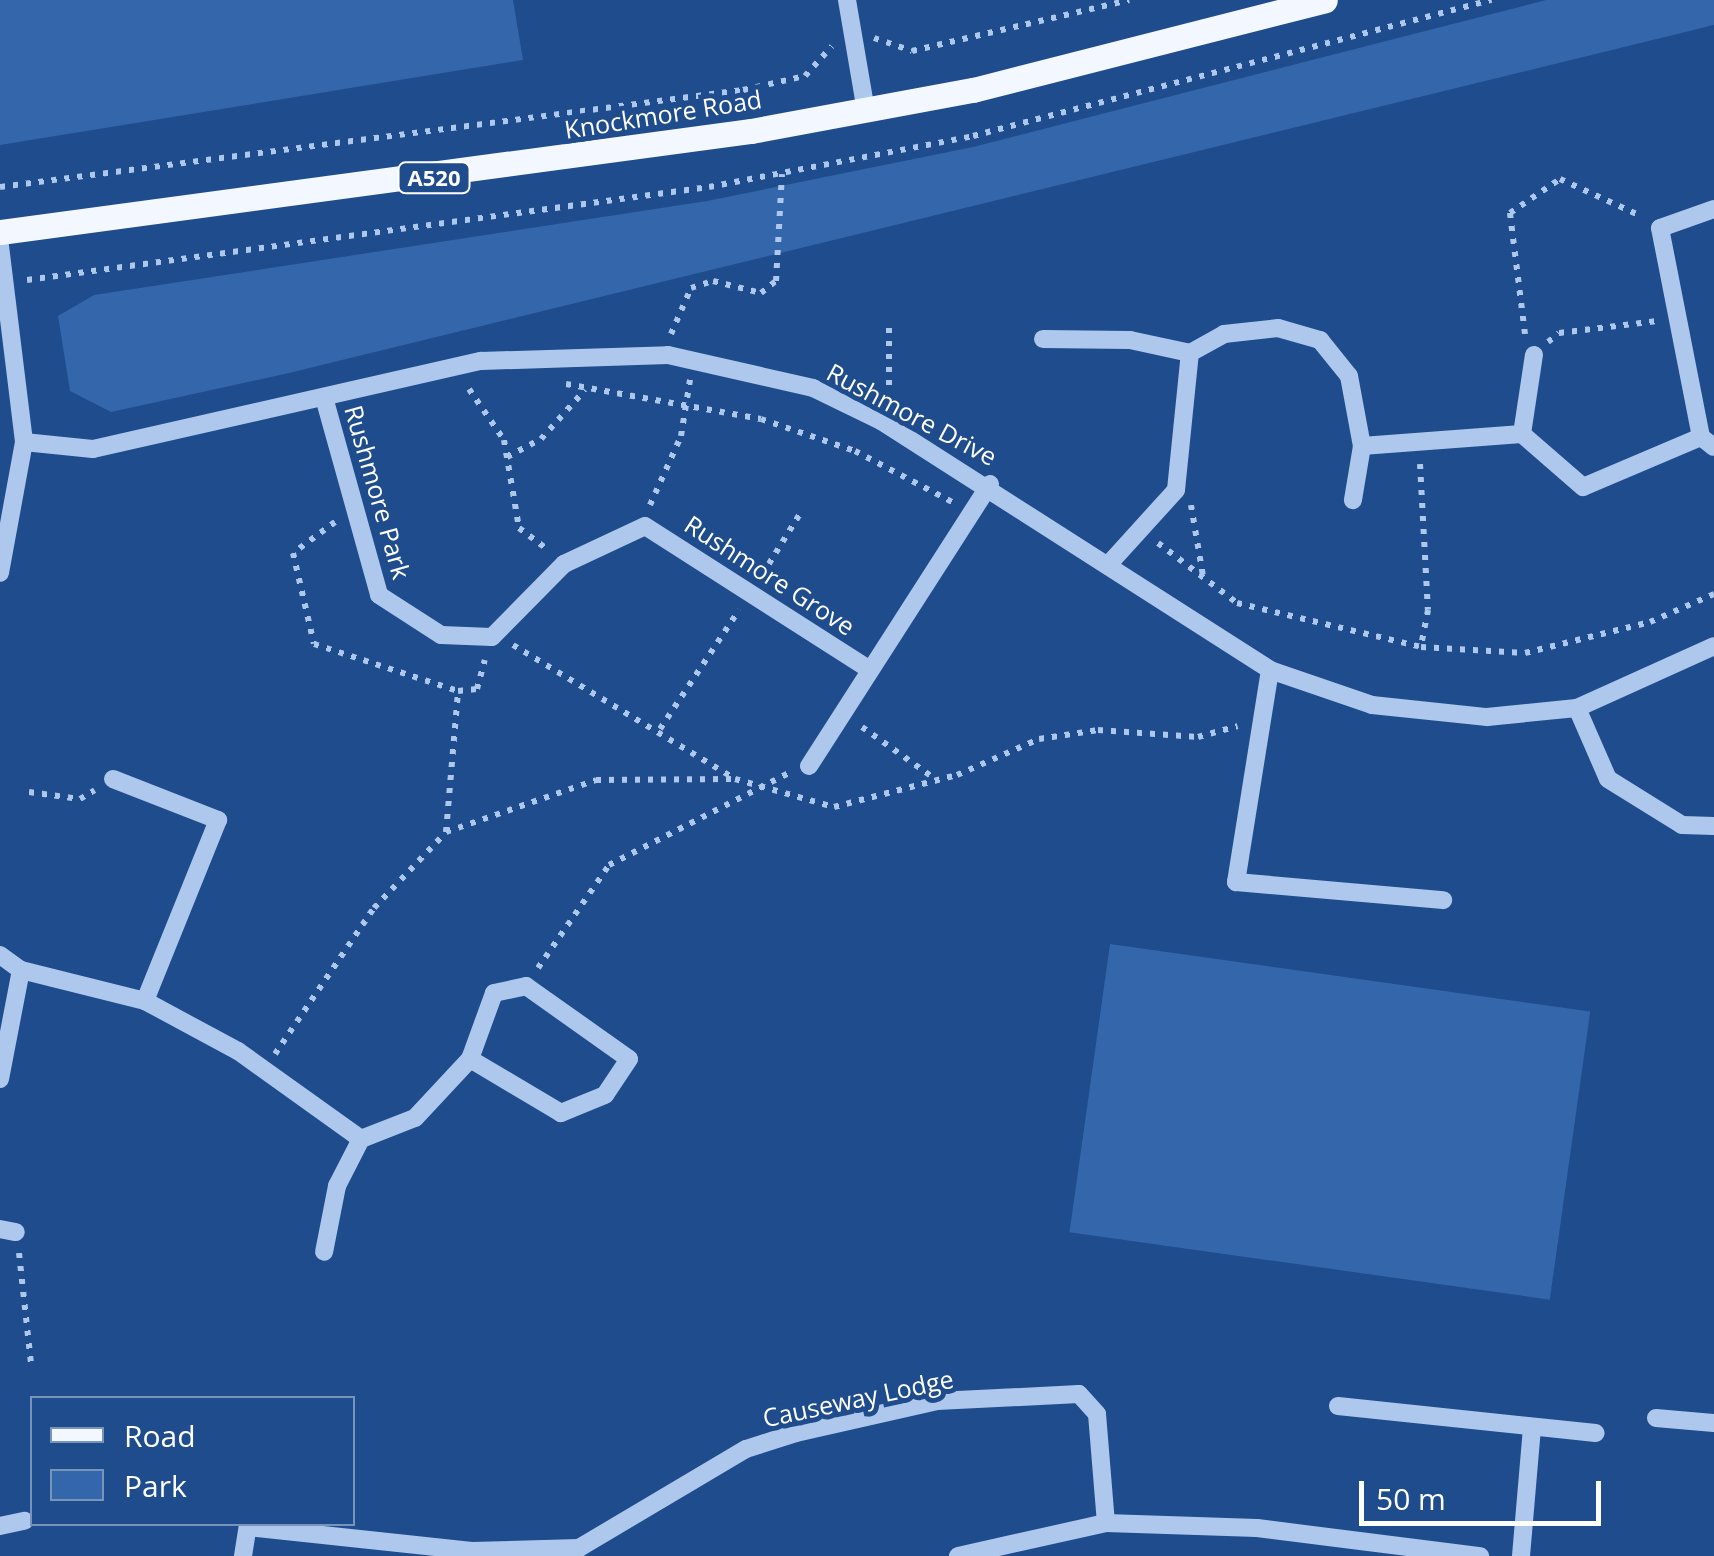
<!DOCTYPE html>
<html>
<head>
<meta charset="utf-8">
<style>
	body { margin:0 }
	#map { position:relative; width:1714px; height:1556px; overflow:hidden; background:#1f4c8d; font-family:"Open Sans",sans-serif }
	div>[style] { position:absolute }
	.green>* { inset:0; background:#3366ab; transform-origin:0 0 }
	.path>* { height:6px; margin-top:-3px; transform-origin:0; background:repeating-linear-gradient(90deg,#adc8ec 0 5px,transparent 0 13px) }
	.minor>* { height:18px; margin:-9px; padding:0 9px; transform-origin:9px; border-radius:9px; background:#adc8ec }
	.major>* { height:25px; margin:-12.5px; padding:0 12.5px; transform-origin:12.5px; border-radius:12.5px; background:#f3f7ff }
	span { translate:-50% -50%; white-space:nowrap; text-align:center; line-height:1.15; -webkit-text-stroke:10px #1f4c8d; paint-order:stroke }
	.shield-label span { padding:2px 8px; background:#1f4c8d; border:2px solid; border-radius:8px; -webkit-text-stroke-width:0 }
	.shield-label { font-size:22px; color:#fff; font-weight:700 }
	.street-label { font-size:25px; color:#fff }
	.legend { position:absolute; left:30px; top:1396px; width:325px; height:130px; box-sizing:border-box; background:#1f4c8d; border:2px solid #7994bb; margin:0; padding:12px 18px; list-style:none; font-size:30px; color:#fff }
	.legend li { display:flex; align-items:center; gap:20px; height:50px }
	.legend b { width:50px; border:2px solid #7994bb }
	.scale { position:absolute; left:1359px; top:1481px; width:242px; height:45px; box-sizing:border-box; border:5px solid #fff; border-top:0; padding-left:12px; font-size:30px; line-height:35px; white-space:nowrap; color:#fff; -webkit-text-stroke:8px #1f4c8d; paint-order:stroke }
</style>
</head>
<body>
<div id="map">
	<div class="green">
		<i style="clip-path:polygon(0 0,513px 0,523px 60px,0 145px)"></i>
		<i style="clip-path:polygon(1546px 0,1714px 0,1714px 25px,289px 373px,111px 412px,70px 391px,58px 316px,94px 295px,707px 201px,973px 147px)"></i>
		<i style="left:1110px;top:944px;width:485px;height:291px;rotate:8deg"></i>
	</div>
	<div class="path">
		<i style="left:874px;top:38px;width:40px;rotate:18.9deg"></i>
		<i style="left:912px;top:51px;width:223px;rotate:-13.2deg"></i>
		<i style="left:0;top:187px;width:749px;rotate:-7.44deg"></i>
		<i style="left:743px;top:90px;width:64px;rotate:-12.7deg"></i>
		<i style="left:805px;top:76px;width:40px;rotate:-48deg"></i>
		<i style="left:27px;top:280px;width:688px;rotate:-7.77deg"></i>
		<i style="left:709px;top:187px;width:269px;rotate:-10.9deg"></i>
		<i style="left:973px;top:136px;width:536px;rotate:-14.71deg"></i>
		<i style="left:889px;top:328px;width:73px;rotate:90deg"></i>
		<i style="left:671px;top:334px;width:50px;rotate:-66.5deg"></i>
		<i style="left:691px;top:288px;width:23px;rotate:-18deg"></i>
		<i style="left:713px;top:281px;width:49px;rotate:14deg"></i>
		<i style="left:761px;top:293px;width:19px;rotate:-39deg"></i>
		<i style="left:776px;top:281px;width:107px;rotate:-86.8deg"></i>
		<i style="left:1525px;top:334px;width:122px;rotate:-97.1deg"></i>
		<i style="left:1510px;top:213px;width:60px;rotate:-34.2deg"></i>
		<i style="left:1560px;top:179px;width:89px;rotate:24.6deg"></i>
		<i style="left:1548px;top:342px;width:14px;rotate:-39deg"></i>
		<i style="left:1559px;top:333px;width:99px;rotate:-7deg"></i>
		<i style="left:566px;top:384px;width:198px;rotate:10.2deg"></i>
		<i style="left:761px;top:419px;width:99px;rotate:18.8deg"></i>
		<i style="left:855px;top:451px;width:110px;rotate:27.7deg"></i>
		<i style="left:469px;top:389px;width:62px;rotate:55.5deg"></i>
		<i style="left:504px;top:440px;width:89px;rotate:80.3deg"></i>
		<i style="left:519px;top:528px;width:38px;rotate:37deg"></i>
		<i style="left:507px;top:457px;width:38px;rotate:-28deg"></i>
		<i style="left:541px;top:439px;width:66px;rotate:-48.1deg"></i>
		<i style="left:1420px;top:464px;width:146px;rotate:86.9deg"></i>
		<i style="left:1428px;top:610px;width:38px;rotate:101deg"></i>
		<i style="left:650px;top:505px;width:76px;rotate:-65.8deg"></i>
		<i style="left:681px;top:436px;width:57px;rotate:-80.9deg"></i>
		<i style="left:1191px;top:505px;width:72px;rotate:80.4deg"></i>
		<i style="left:335px;top:522px;width:52px;rotate:143.6deg"></i>
		<i style="left:293px;top:553px;width:93px;rotate:77deg"></i>
		<i style="left:314px;top:644px;width:151px;rotate:18.1deg"></i>
		<i style="left:458px;top:691px;width:19px;rotate:-6deg"></i>
		<i style="left:477px;top:689px;width:30px;rotate:-75deg"></i>
		<i style="left:1158px;top:543px;width:99px;rotate:37.2deg"></i>
		<i style="left:1237px;top:603px;width:189px;rotate:13.4deg"></i>
		<i style="left:1421px;top:647px;width:104px;rotate:3.3deg"></i>
		<i style="left:1525px;top:653px;width:129px;rotate:-13.9deg"></i>
		<i style="left:1650px;top:622px;width:70px;rotate:-23.6deg"></i>
		<i style="left:762px;top:575px;width:74px;rotate:-58.2deg"></i>
		<i style="left:513px;top:645px;width:259px;rotate:31.1deg"></i>
		<i style="left:735px;top:779px;width:103px;rotate:15.8deg"></i>
		<i style="left:834px;top:807px;width:127px;rotate:-14.6deg"></i>
		<i style="left:957px;top:775px;width:90px;rotate:-23.7deg"></i>
		<i style="left:1039px;top:739px;width:60px;rotate:-8.7deg"></i>
		<i style="left:1098px;top:730px;width:100px;rotate:4deg"></i>
		<i style="left:1198px;top:737px;width:41px;rotate:-15.4deg"></i>
		<i style="left:862px;top:727px;width:93px;rotate:35.4deg"></i>
		<i style="left:660px;top:729px;width:143px;rotate:-56.4deg"></i>
		<i style="left:29px;top:792px;width:51px;rotate:7.8deg"></i>
		<i style="left:80px;top:799px;width:17px;rotate:-31deg"></i>
		<i style="left:446px;top:832px;width:142px;rotate:-85.1deg"></i>
		<i style="left:538px;top:968px;width:125px;rotate:-55.4deg"></i>
		<i style="left:609px;top:865px;width:202px;rotate:-27.1deg"></i>
		<i style="left:275px;top:1054px;width:176px;rotate:-55.9deg"></i>
		<i style="left:374px;top:908px;width:105px;rotate:-46.5deg"></i>
		<i style="left:446px;top:832px;width:159px;rotate:-19.1deg"></i>
		<i style="left:596px;top:780px;width:138px;rotate:-0.4deg"></i>
		<i style="left:19px;top:1253px;width:112px;rotate:83.8deg"></i>
	</div>
	<div class="minor">
		<i style="left:847px;top:0;width:113px;rotate:80.3deg"></i>
		<i style="left:1714px;top:209px;width:57px;rotate:160.6deg"></i>
		<i style="left:1660px;top:228px;width:213px;rotate:78.9deg"></i>
		<i style="left:1701px;top:437px;width:16px;rotate:38deg"></i>
		<i style="left:0;top:246px;width:197px;rotate:83deg"></i>
		<i style="left:24px;top:442px;width:133px;rotate:100.4deg"></i>
		<i style="left:1043px;top:339px;width:87px;rotate:0.7deg"></i>
		<i style="left:1130px;top:340px;width:61px;rotate:12.2deg"></i>
		<i style="left:1190px;top:353px;width:39px;rotate:-29deg"></i>
		<i style="left:1224px;top:334px;width:54px;rotate:-6.3deg"></i>
		<i style="left:1278px;top:328px;width:44px;rotate:15.9deg"></i>
		<i style="left:1320px;top:340px;width:46px;rotate:51.1deg"></i>
		<i style="left:1349px;top:376px;width:71px;rotate:79.5deg"></i>
		<i style="left:1362px;top:446px;width:55px;rotate:99.5deg"></i>
		<i style="left:325px;top:401px;width:201px;rotate:74.4deg"></i>
		<i style="left:379px;top:595px;width:74px;rotate:32.8deg"></i>
		<i style="left:441px;top:635px;width:51px;rotate:2.2deg"></i>
		<i style="left:492px;top:637px;width:103px;rotate:-45.4deg"></i>
		<i style="left:564px;top:564px;width:89px;rotate:-25.1deg"></i>
		<i style="left:645px;top:526px;width:264px;rotate:32.6deg"></i>
		<i style="left:1522px;top:434px;width:80px;rotate:-81.4deg"></i>
		<i style="left:24px;top:442px;width:69px;rotate:5.8deg"></i>
		<i style="left:93px;top:449px;width:398px;rotate:-12.8deg"></i>
		<i style="left:481px;top:361px;width:187px;rotate:-1.8deg"></i>
		<i style="left:668px;top:355px;width:149px;rotate:12.8deg"></i>
		<i style="left:813px;top:388px;width:76px;rotate:25.9deg"></i>
		<i style="left:881px;top:421px;width:462px;rotate:32.6deg"></i>
		<i style="left:1270px;top:670px;width:108px;rotate:18.9deg"></i>
		<i style="left:1372px;top:705px;width:116px;rotate:6deg"></i>
		<i style="left:1487px;top:717px;width:90px;rotate:-5.7deg"></i>
		<i style="left:1577px;top:708px;width:150px;rotate:-24.3deg"></i>
		<i style="left:1362px;top:446px;width:160px;rotate:-4.3deg"></i>
		<i style="left:1522px;top:434px;width:81px;rotate:41deg"></i>
		<i style="left:1583px;top:487px;width:128px;rotate:-23deg"></i>
		<i style="left:1108px;top:565px;width:101px;rotate:-47.8deg"></i>
		<i style="left:1176px;top:490px;width:138px;rotate:-84.2deg"></i>
		<i style="left:1270px;top:670px;width:215px;rotate:99.1deg"></i>
		<i style="left:1236px;top:882px;width:208px;rotate:5deg"></i>
		<i style="left:1577px;top:708px;width:77px;rotate:66.4deg"></i>
		<i style="left:1608px;top:779px;width:87px;rotate:31.9deg"></i>
		<i style="left:1682px;top:825px;width:32px;rotate:2deg"></i>
		<i style="left:809px;top:766px;width:335px;rotate:-57.3deg"></i>
		<i style="left:113px;top:779px;width:113px;rotate:21.3deg"></i>
		<i style="left:218px;top:820px;width:195px;rotate:112deg"></i>
		<i style="left:0;top:955px;width:26px;rotate:36deg"></i>
		<i style="left:21px;top:970px;width:128px;rotate:14deg"></i>
		<i style="left:145px;top:1001px;width:106px;rotate:28.3deg"></i>
		<i style="left:238px;top:1051px;width:151px;rotate:35.6deg"></i>
		<i style="left:361px;top:1139px;width:53px;rotate:117.1deg"></i>
		<i style="left:337px;top:1186px;width:67px;rotate:101.1deg"></i>
		<i style="left:0;top:1079px;width:111px;rotate:-79.1deg"></i>
		<i style="left:361px;top:1139px;width:58px;rotate:-21.3deg"></i>
		<i style="left:415px;top:1118px;width:81px;rotate:-47deg"></i>
		<i style="left:470px;top:1059px;width:70px;rotate:-70deg"></i>
		<i style="left:494px;top:993px;width:33px;rotate:-12deg"></i>
		<i style="left:526px;top:986px;width:126px;rotate:35.3deg"></i>
		<i style="left:629px;top:1059px;width:43px;rotate:123.7deg"></i>
		<i style="left:605px;top:1095px;width:48px;rotate:157.8deg"></i>
		<i style="left:561px;top:1113px;width:106px;rotate:-149.3deg"></i>
		<i style="left:0;top:1229px;width:16px;rotate:11deg"></i>
		<i style="left:1338px;top:1406px;width:259px;rotate:6deg"></i>
		<i style="left:1656px;top:1418px;width:58px;rotate:4.9deg"></i>
		<i style="left:0;top:1526px;width:25px;rotate:-12deg"></i>
		<i style="left:248px;top:1527px;width:225px;rotate:6.1deg"></i>
		<i style="left:472px;top:1551px;width:107px;rotate:-1.6deg"></i>
		<i style="left:579px;top:1548px;width:194px;rotate:-30.7deg"></i>
		<i style="left:746px;top:1449px;width:52px;rotate:-17.7deg"></i>
		<i style="left:796px;top:1433px;width:145px;rotate:-12.8deg"></i>
		<i style="left:937px;top:1401px;width:142px;rotate:-2.8deg"></i>
		<i style="left:1079px;top:1394px;width:27px;rotate:48deg"></i>
		<i style="left:1097px;top:1414px;width:109px;rotate:85.3deg"></i>
		<i style="left:243px;top:1556px;width:32px;rotate:-81deg"></i>
		<i style="left:958px;top:1556px;width:152px;rotate:-12.6deg"></i>
		<i style="left:1106px;top:1523px;width:151px;rotate:1.9deg"></i>
		<i style="left:1257px;top:1528px;width:225px;rotate:7.2deg"></i>
		<i style="left:1521px;top:1556px;width:128px;rotate:-85.1deg"></i>
	</div>
	<div class="major">
		<i style="left:0;top:232px;width:758px;rotate:-7.66deg"></i>
		<i style="left:751px;top:131px;width:226px;rotate:-10.5deg"></i>
		<i style="left:973px;top:90px;width:363px;rotate:-14.3deg"></i>
	</div>
	<div class="shield-label">
		<span style="left:434px;top:178px">A520</span>
	</div>
	<div class="street-label">
		<span style="left:663px;top:114px;rotate:-9deg">Knockmore Road</span>
		<span style="left:912px;top:414px;rotate:28deg">Rushmore Drive</span>
		<span style="left:378px;top:492px;rotate:74deg">Rushmore Park</span>
		<span style="left:770px;top:575px;rotate:33deg">Rushmore Grove</span>
		<span style="left:858px;top:1398px;rotate:-12deg">Causeway Lodge</span>
	</div>
	<ul class="legend">
	<li><b style="height:12px;background:#f3f7ff"></b>Road</li>
	<li><b style="height:28px;background:#3366ab"></b>Park</li>
	</ul>
	<div class="scale">50 m</div>
</div>
</body>
</html>
